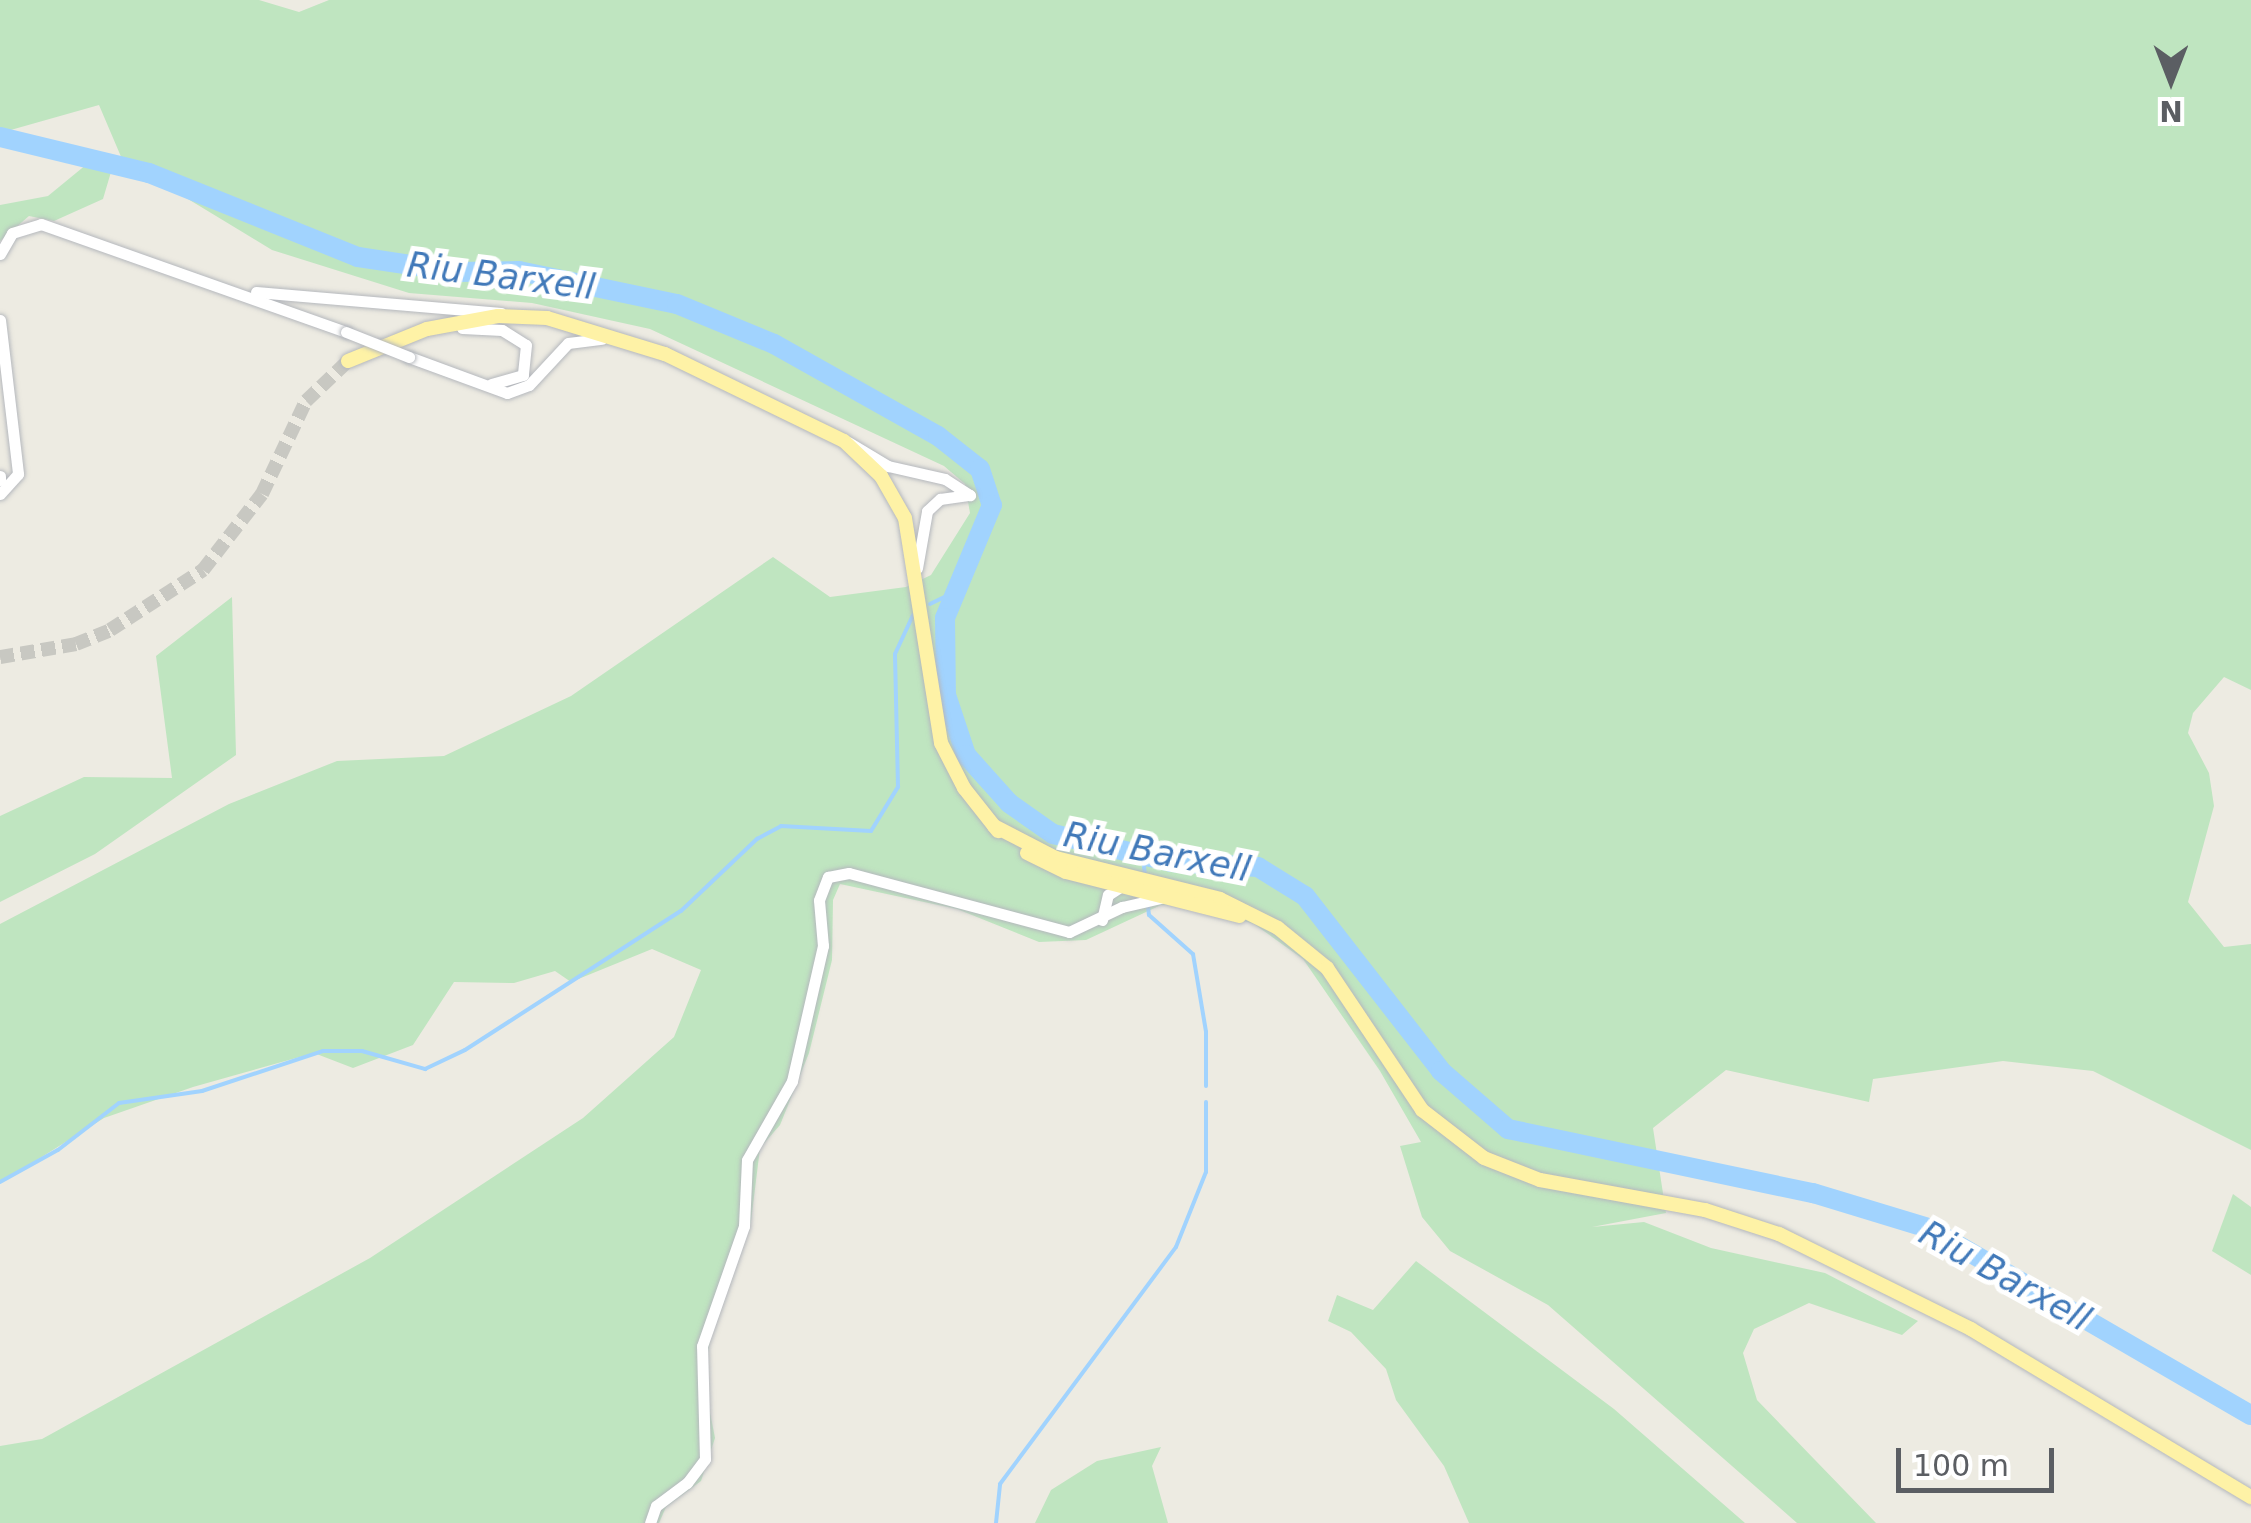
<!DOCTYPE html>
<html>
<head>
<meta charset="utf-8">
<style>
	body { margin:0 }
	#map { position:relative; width:2251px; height:1523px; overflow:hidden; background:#edebe2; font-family:"DejaVu Sans",sans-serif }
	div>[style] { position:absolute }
	.green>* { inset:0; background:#bfe5c0 }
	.stream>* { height:4px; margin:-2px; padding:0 2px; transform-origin:2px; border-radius:2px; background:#a1d3fe }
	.river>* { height:20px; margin:-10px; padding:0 10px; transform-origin:10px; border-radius:10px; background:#a1d3fe }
	.major-tunnel>* { height:14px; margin-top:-7px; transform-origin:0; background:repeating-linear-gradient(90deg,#c8c8c2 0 14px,transparent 0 21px) }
	.roads { filter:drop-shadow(0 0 2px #b5b8bd) drop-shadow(0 0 2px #b5b8bd) }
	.minor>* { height:11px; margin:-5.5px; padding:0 5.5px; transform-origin:5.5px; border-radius:5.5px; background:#fff }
	.major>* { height:14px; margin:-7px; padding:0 7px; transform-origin:7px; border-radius:7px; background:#fef2a6 }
	.bridges { filter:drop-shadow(0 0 2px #b5b8bd) drop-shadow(0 0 2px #b5b8bd) }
	.minor-bridge>* { height:11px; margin:-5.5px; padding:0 5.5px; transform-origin:5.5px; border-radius:5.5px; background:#fff }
	span { translate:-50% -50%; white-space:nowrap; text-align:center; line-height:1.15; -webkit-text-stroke:10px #fff; paint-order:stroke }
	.water-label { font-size:35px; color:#4179b9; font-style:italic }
	.north { position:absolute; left:2121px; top:30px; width:100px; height:100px; -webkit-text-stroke:8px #fff; paint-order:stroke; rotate:180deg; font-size:28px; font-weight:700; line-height:40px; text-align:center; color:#5b5e63 }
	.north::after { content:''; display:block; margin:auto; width:35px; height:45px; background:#5b5e63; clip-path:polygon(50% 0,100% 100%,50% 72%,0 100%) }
	.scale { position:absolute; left:1896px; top:1448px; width:158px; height:45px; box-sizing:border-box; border:5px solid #5b5e63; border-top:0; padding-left:12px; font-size:30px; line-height:35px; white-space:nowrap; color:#5b5e63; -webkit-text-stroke:8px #fff; paint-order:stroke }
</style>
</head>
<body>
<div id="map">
	<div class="green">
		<i style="clip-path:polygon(0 0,259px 0,299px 12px,329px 0,2251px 0,2251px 690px,2224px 677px,2193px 713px,2188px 733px,2209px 773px,2214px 806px,2188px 902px,2224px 947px,2251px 944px,2251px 1150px,2093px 1071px,2003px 1061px,1873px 1079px,1869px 1102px,1726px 1070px,1653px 1128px,1666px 1213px,1592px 1227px,1644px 1222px,1711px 1248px,1825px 1273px,1918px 1321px,1902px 1335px,1809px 1303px,1754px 1329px,1743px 1353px,1757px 1400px,1876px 1523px,1797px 1523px,1548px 1305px,1450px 1251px,1422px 1217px,1400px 1146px,1421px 1142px,1380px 1071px,1303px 959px,1254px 924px,1194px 906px,1161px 905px,1086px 940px,1039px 942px,957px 909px,840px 884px,833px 900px,832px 960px,809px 1053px,780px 1125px,760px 1148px,751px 1221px,711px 1337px,703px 1377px,715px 1438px,701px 1481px,666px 1507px,659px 1523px,0 1523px,0 1446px,42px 1439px,370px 1258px,583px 1118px,674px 1037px,701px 970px,652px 949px,571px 982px,555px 971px,514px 983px,454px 982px,413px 1045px,353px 1068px,314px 1053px,193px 1087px,104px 1118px,0 1183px,0 924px,229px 804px,337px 761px,444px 756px,571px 696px,773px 557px,830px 597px,906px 587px,931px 575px,970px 513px,965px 484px,944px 466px,650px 329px,532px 303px,409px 293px,272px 250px,122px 159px,99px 105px,0 133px)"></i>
		<i style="clip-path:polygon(87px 164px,111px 172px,103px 199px,54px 221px,29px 216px,0 241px,0 205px,48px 196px)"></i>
		<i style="clip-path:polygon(232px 597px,236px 755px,95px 854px,0 902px,0 816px,84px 777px,172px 778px,156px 656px)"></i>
		<i style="clip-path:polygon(2233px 1194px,2251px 1207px,2251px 1275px,2212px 1251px)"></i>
		<i style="clip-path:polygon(1416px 1261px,1614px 1409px,1745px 1523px,1469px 1523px,1444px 1466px,1396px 1400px,1386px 1369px,1351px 1332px,1328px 1321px,1337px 1295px,1373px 1310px)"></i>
		<i style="clip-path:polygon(1161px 1447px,1152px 1466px,1168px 1523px,1035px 1523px,1051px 1490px,1097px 1461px)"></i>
	</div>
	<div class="stream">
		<i style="left:930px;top:604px;width:25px;rotate:-26deg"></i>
		<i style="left:1143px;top:857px;width:18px;rotate:84deg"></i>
		<i style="left:1148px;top:906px;width:9px;rotate:84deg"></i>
		<i style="left:1149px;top:915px;width:59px;rotate:41.6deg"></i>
		<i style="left:1193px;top:954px;width:79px;rotate:80.5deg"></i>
		<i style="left:1206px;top:1032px;width:54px;rotate:90deg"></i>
		<i style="left:0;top:1182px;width:66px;rotate:-28.9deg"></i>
		<i style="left:58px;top:1150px;width:77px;rotate:-37.6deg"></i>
		<i style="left:119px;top:1103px;width:84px;rotate:-8.2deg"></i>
		<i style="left:202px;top:1091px;width:127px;rotate:-18.3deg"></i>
		<i style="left:323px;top:1051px;width:39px"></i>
		<i style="left:362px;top:1051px;width:66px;rotate:15.9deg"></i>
		<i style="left:425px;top:1069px;width:44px;rotate:-25.4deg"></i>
		<i style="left:465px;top:1050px;width:257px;rotate:-32.8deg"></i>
		<i style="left:681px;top:911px;width:105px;rotate:-43.5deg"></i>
		<i style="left:757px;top:839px;width:27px;rotate:-28deg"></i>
		<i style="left:781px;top:826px;width:90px;rotate:3.2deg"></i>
		<i style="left:871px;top:831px;width:52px;rotate:-58.5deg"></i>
		<i style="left:898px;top:787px;width:133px;rotate:-91.3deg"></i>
		<i style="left:895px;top:654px;width:43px;rotate:-65.2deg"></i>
		<i style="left:996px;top:1523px;width:39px;rotate:-84deg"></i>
		<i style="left:1000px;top:1484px;width:295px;rotate:-53.4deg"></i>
		<i style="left:1176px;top:1247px;width:81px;rotate:-68.2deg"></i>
		<i style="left:1206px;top:1172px;width:70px;rotate:-90deg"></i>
	</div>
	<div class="river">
		<i style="left:0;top:137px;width:153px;rotate:13.6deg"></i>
		<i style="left:149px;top:173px;width:225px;rotate:21.9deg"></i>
		<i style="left:358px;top:257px;width:100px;rotate:8.6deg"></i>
		<i style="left:457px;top:272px;width:62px;rotate:-0.9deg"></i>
		<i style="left:519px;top:271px;width:161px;rotate:11.8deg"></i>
		<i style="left:677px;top:304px;width:105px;rotate:22.4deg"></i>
		<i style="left:774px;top:344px;width:188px;rotate:29.3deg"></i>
		<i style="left:938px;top:436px;width:53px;rotate:38.2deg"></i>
		<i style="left:980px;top:469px;width:38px;rotate:72deg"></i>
		<i style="left:992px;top:505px;width:122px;rotate:112.6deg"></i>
		<i style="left:945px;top:618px;width:77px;rotate:89.3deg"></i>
		<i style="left:946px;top:695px;width:63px;rotate:71.6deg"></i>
		<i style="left:966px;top:755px;width:64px;rotate:48.1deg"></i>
		<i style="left:1009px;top:803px;width:54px;rotate:35.2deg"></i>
		<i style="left:1053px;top:834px;width:121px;rotate:13.3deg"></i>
		<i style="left:1171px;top:862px;width:87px;rotate:3.3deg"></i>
		<i style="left:1258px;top:867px;width:55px;rotate:31.7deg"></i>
		<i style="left:1305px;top:896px;width:222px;rotate:52.1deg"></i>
		<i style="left:1441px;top:1071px;width:89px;rotate:40.9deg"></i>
		<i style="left:1508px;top:1129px;width:312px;rotate:11.9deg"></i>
		<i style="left:1813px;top:1193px;width:120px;rotate:16.9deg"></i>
		<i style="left:1928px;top:1228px;width:373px;rotate:30.1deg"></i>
	</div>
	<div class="major-tunnel">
		<i style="left:0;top:657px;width:77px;rotate:-9.7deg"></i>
		<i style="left:76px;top:644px;width:37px;rotate:-22deg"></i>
		<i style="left:110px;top:630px;width:111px;rotate:-32.8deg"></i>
		<i style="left:203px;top:570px;width:96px;rotate:-52.2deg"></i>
		<i style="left:262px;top:494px;width:103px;rotate:-64.7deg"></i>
		<i style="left:306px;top:401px;width:58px;rotate:-43.6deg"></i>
	</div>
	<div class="roads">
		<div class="minor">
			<i style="left:0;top:254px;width:24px;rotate:-60deg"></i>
			<i style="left:12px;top:233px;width:30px;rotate:-17deg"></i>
			<i style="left:41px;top:224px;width:324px;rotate:19.5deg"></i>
			<i style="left:256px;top:292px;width:246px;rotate:4.9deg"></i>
			<i style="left:0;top:320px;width:155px;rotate:83.3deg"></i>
			<i style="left:18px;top:474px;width:27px;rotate:132deg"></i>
			<i style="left:462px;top:328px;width:40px;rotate:2.9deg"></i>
			<i style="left:502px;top:330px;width:28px;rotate:32deg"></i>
			<i style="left:526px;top:345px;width:30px;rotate:96deg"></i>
			<i style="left:523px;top:375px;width:33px;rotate:164deg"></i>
			<i style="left:409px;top:357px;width:104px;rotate:20.2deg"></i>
			<i style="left:507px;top:393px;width:23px;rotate:-20deg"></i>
			<i style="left:529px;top:385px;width:57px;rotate:-47.1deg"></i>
			<i style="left:568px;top:343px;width:34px;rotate:-7deg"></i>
			<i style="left:848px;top:442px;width:47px;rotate:31deg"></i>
			<i style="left:888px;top:466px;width:58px;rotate:12.8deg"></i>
			<i style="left:945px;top:479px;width:30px;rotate:33deg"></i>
			<i style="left:0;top:476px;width:4px;rotate:90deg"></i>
			<i style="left:917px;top:568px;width:58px;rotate:-80deg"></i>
			<i style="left:927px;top:511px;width:18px;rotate:-43deg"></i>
			<i style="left:940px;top:499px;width:30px;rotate:-8deg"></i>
			<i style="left:1102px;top:920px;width:26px;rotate:-77deg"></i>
			<i style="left:1108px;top:895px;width:17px;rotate:-33deg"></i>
			<i style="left:650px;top:1523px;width:18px;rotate:-71deg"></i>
			<i style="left:656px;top:1506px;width:39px;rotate:-37deg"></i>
			<i style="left:687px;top:1483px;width:30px;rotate:-53deg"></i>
			<i style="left:705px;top:1459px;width:113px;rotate:-91.5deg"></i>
			<i style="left:702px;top:1346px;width:127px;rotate:-70.7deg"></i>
			<i style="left:744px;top:1226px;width:66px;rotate:-87.4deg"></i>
			<i style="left:747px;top:1160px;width:91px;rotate:-60.3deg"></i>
			<i style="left:792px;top:1081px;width:139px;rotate:-77.1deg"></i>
			<i style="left:823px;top:946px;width:46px;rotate:-95deg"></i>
			<i style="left:819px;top:900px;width:25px;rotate:-69deg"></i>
			<i style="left:828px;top:877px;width:21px;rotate:-11deg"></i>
			<i style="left:849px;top:873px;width:228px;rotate:15deg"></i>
			<i style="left:1069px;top:932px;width:59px;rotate:-25.3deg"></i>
			<i style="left:1122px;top:907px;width:40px;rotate:-13deg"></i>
		</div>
		<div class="major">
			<i style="left:348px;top:361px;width:85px;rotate:-22.1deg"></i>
			<i style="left:427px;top:329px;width:72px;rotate:-10.4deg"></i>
			<i style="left:498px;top:316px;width:49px;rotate:2.3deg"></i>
			<i style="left:547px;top:318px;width:123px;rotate:17deg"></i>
			<i style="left:665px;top:354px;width:199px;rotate:25.9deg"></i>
			<i style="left:844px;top:441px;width:51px;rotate:43.4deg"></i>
			<i style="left:881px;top:476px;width:48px;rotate:60.3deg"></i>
			<i style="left:905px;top:518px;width:228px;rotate:80.9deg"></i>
			<i style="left:941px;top:743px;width:51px;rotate:62.9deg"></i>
			<i style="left:964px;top:788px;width:55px;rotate:51.7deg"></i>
			<i style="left:994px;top:826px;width:70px;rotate:27.3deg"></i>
			<i style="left:1056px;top:858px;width:169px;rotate:14deg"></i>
			<i style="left:1220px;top:899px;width:65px;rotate:26.6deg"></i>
			<i style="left:1278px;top:928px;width:63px;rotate:39.2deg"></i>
			<i style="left:1327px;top:968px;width:171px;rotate:56.2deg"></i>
			<i style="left:1422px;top:1110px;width:78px;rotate:37.7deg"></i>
			<i style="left:1484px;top:1158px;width:60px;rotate:21.4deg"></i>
			<i style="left:1540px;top:1180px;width:168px;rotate:10.3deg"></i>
			<i style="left:1705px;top:1210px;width:78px;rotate:18deg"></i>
			<i style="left:1779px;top:1234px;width:214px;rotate:26.3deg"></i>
			<i style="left:1971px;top:1329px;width:327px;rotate:31deg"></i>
			<i style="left:1027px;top:853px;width:43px;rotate:26deg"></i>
			<i style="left:1066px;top:872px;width:179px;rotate:14.2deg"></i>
		</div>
	</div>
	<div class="bridges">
		<div class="minor-bridge">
			<i style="left:346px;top:332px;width:68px;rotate:21.6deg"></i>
		</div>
	</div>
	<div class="water-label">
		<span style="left:501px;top:276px;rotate:7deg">Riu Barxell</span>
		<span style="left:1157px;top:852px;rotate:11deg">Riu Barxell</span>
		<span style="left:2005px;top:1276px;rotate:29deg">Riu Barxell</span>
	</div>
	<div class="north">N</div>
	<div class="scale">100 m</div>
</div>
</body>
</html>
